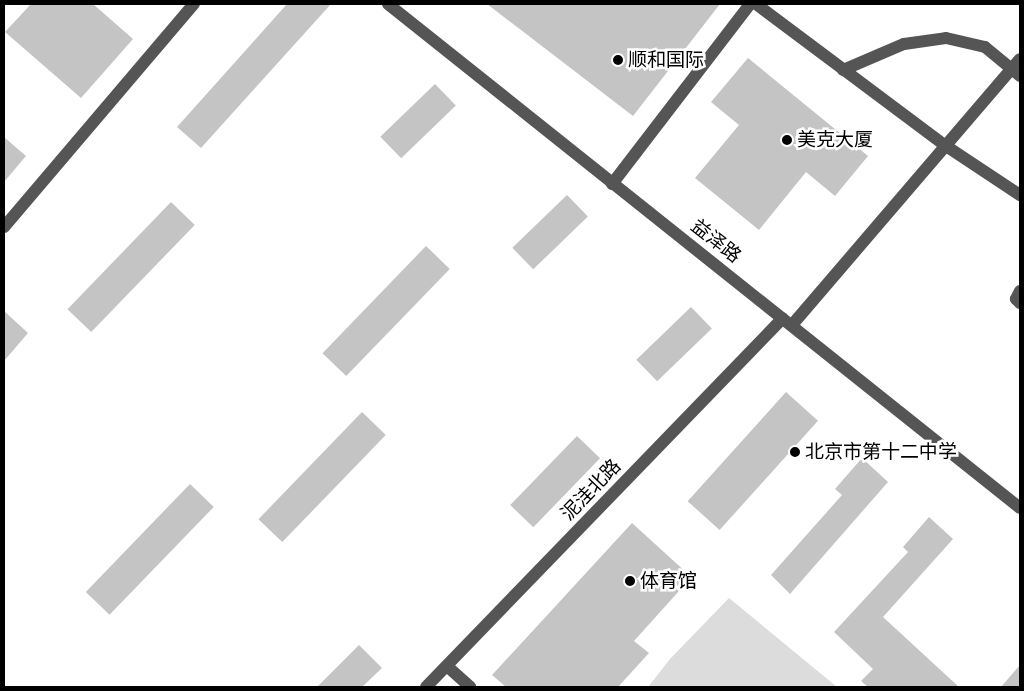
<!DOCTYPE html>
<html>
<head>
<meta charset="utf-8">
<style>
	body { margin:0 }
	#map { position:relative; width:1024px; height:691px; overflow:hidden; background:#fff; font-family:Mulish,"Noto Sans SC",sans-serif }
	div>[style] { position:absolute }
	.green>* { inset:0; background:#dcdcdc }
	.building>* { inset:0; background:#c4c4c4; transform-origin:0 0 }
	.minor>* { height:12px; margin:-6px; padding:0 6px; transform-origin:6px; border-radius:6px; background:#555 }
	.dots>* { width:14px; height:14px; translate:-50% -50%; box-sizing:border-box; border:2px solid #fff; border-radius:50% }
	span { translate:-50% -50%; white-space:nowrap; text-align:center; line-height:1.15; -webkit-text-stroke:5px #fff; paint-order:stroke }
	.poi-label { font-size:19px; color:#000 }
	.left { translate:0 -50%; text-align:left }
	.street-label { font-size:19px; color:#000 }
	.frame { position:absolute; inset:0; border:5px solid #000; pointer-events:none }
</style>
</head>
<body>
<div id="map">
	<div class="green">
		<i style="clip-path:polygon(729px 598px,837px 687px,648px 687px,670px 659px)"></i>
	</div>
	<div class="building">
		<i style="clip-path:polygon(31px 4px,93px 4px,133px 39px,81px 98px,5px 32px)"></i>
		<i style="clip-path:polygon(287px 4px,331px 4px,201px 148px,177px 127px)"></i>
		<i style="clip-path:polygon(487px 4px,720px 4px,633px 116px)"></i>
		<i style="clip-path:polygon(748px 58px,868px 156px,835px 196px,806px 172px,759px 230px,695px 178px,739px 125px,711px 102px)"></i>
		<i style="left:435px;top:84px;width:30px;height:76px;rotate:46deg"></i>
		<i style="clip-path:polygon(4px 137px,26px 156px,4px 182px)"></i>
		<i style="left:567px;top:195px;width:30px;height:76px;rotate:46deg"></i>
		<i style="left:171px;top:202px;width:33px;height:149px;rotate:44deg"></i>
		<i style="left:426px;top:246px;width:33px;height:149px;rotate:44deg"></i>
		<i style="left:691px;top:307px;width:30px;height:76px;rotate:46deg"></i>
		<i style="clip-path:polygon(4px 311px,28px 333px,4px 361px)"></i>
		<i style="left:786px;top:392px;width:43px;height:147px;rotate:42deg"></i>
		<i style="left:362px;top:412px;width:33px;height:149px;rotate:44deg"></i>
		<i style="left:577px;top:436px;width:32px;height:96px;rotate:44deg"></i>
		<i style="clip-path:polygon(862px 458px,888px 482px,790px 594px,771px 575px,842px 495px,835px 489px)"></i>
		<i style="left:190px;top:484px;width:33px;height:150px;rotate:44deg"></i>
		<i style="clip-path:polygon(929px 517px,953px 539px,883px 617px,959px 687px,868px 687px,861px 681px,873px 669px,834px 632px,908px 552px,903px 547px)"></i>
		<i style="clip-path:polygon(632px 523px,688px 574px,675px 588px,679px 591px,634px 641px,649px 653px,618px 687px,506px 687px,492px 675px)"></i>
		<i style="clip-path:polygon(359px 645px,382px 668px,362px 687px,317px 687px)"></i>
		<i style="clip-path:polygon(1020px 665px,1020px 687px,1001px 687px)"></i>
	</div>
	<div class="minor">
		<i style="left:388px;top:4px;width:808px;rotate:38.57deg"></i>
		<i style="left:756px;top:4px;width:237px;rotate:36.8deg"></i>
		<i style="left:946px;top:146px;width:89px;rotate:33.5deg"></i>
		<i style="left:843px;top:70px;width:66px;rotate:-23.1deg"></i>
		<i style="left:904px;top:44px;width:42px;rotate:-8.1deg"></i>
		<i style="left:946px;top:38px;width:40px;rotate:13deg"></i>
		<i style="left:985px;top:47px;width:45px;rotate:39.6deg"></i>
		<i style="left:612px;top:184px;width:227px;rotate:-52.5deg"></i>
		<i style="left:4px;top:227px;width:293px;rotate:-49.6deg"></i>
		<i style="left:1020px;top:291px;width:9px;rotate:117deg"></i>
		<i style="left:1016px;top:299px;width:6px;rotate:45deg"></i>
		<i style="left:792px;top:325px;width:350px;rotate:-49.4deg"></i>
		<i style="left:448px;top:667px;width:30px;rotate:42deg"></i>
		<i style="left:426px;top:687px;width:513px;rotate:-45.95deg"></i>
	</div>
	<div class="dots">
		<i style="left:618px;top:60px;background:#000"></i>
		<i style="left:787px;top:140px;background:#000"></i>
		<i style="left:795px;top:452px;background:#000"></i>
		<i style="left:630px;top:581px;background:#000"></i>
	</div>
	<div class="poi-label">
		<span class="left" style="left:628px;top:60px">顺和国际</span>
		<span class="left" style="left:797px;top:140px">美克大厦</span>
		<span class="left" style="left:805px;top:452px">北京市第十二中学</span>
		<span class="left" style="left:640px;top:581px">体育馆</span>
	</div>
	<div class="street-label">
		<span style="left:716px;top:241px;rotate:38deg">益泽路</span>
		<span style="left:591px;top:490px;rotate:-46deg">泥洼北路</span>
	</div>
	<div class="frame"></div>
</div>
</body>
</html>
